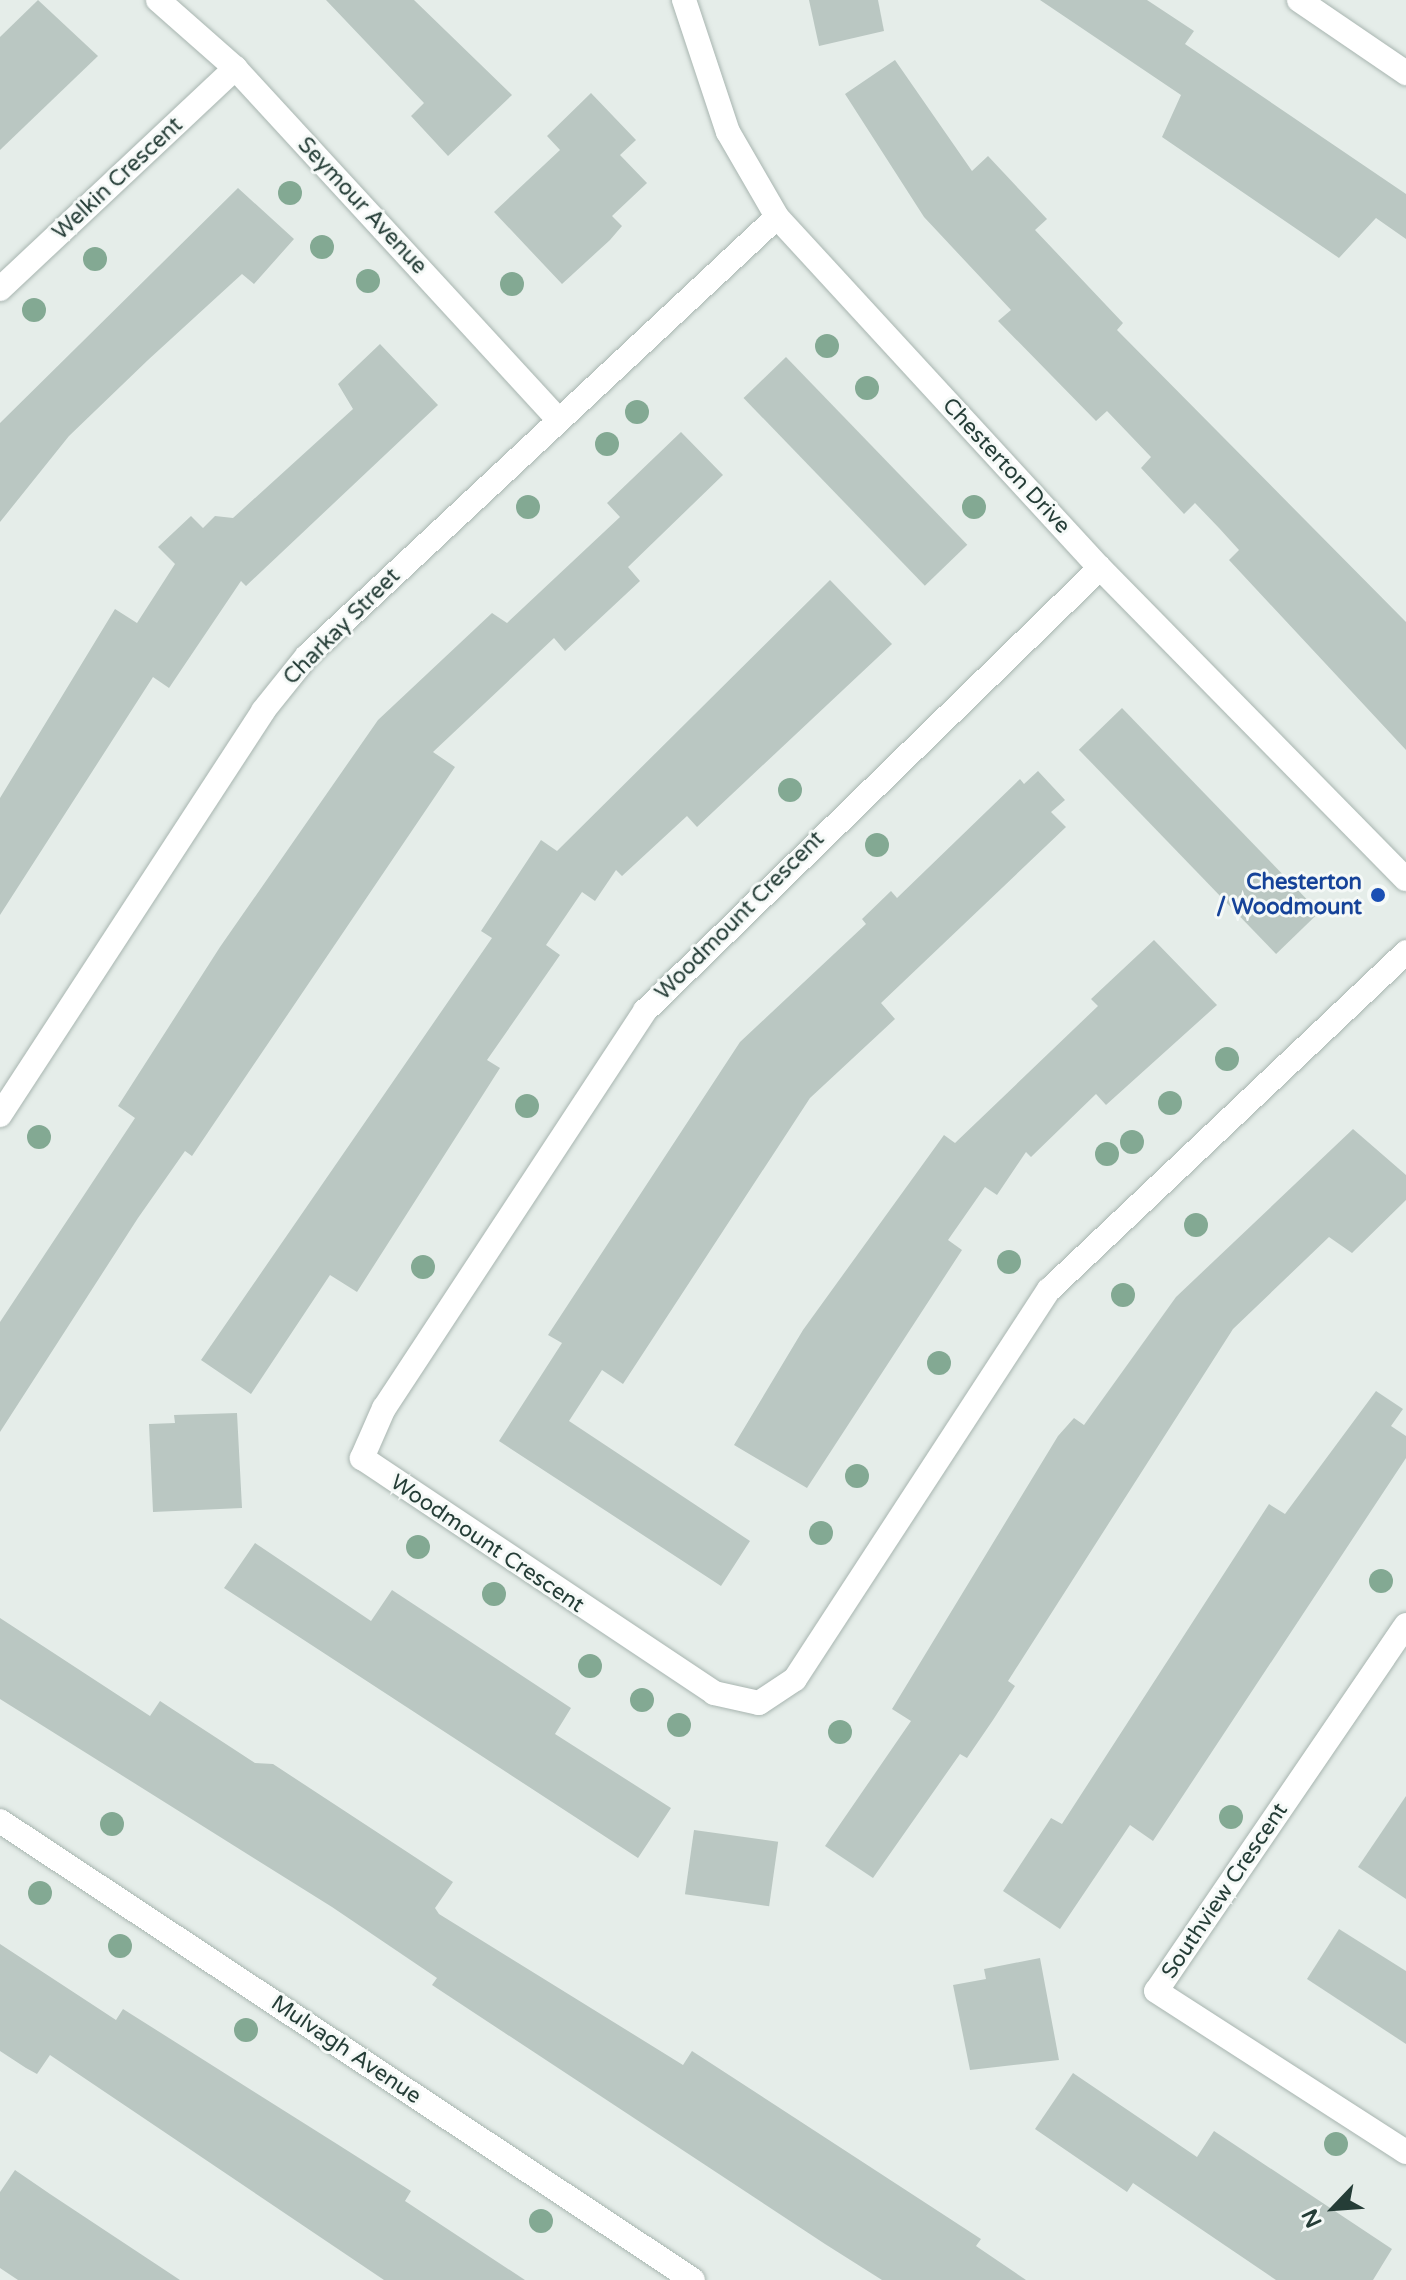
<!DOCTYPE html>
<html>
<head>
<meta charset="utf-8">
<style>
	body { margin:0 }
	#map { position:relative; width:1406px; height:2280px; overflow:hidden; background:#e5ede9; font-family:"Varela Round",sans-serif }
	div>[style] { position:absolute }
	.building>* { inset:0; background:#bac7c2; transform-origin:0 0 }
	.roads { filter:drop-shadow(0 0 2px #a8b5b0) drop-shadow(0 0 2px #a8b5b0) }
	.street>* { height:24px; margin:-12px; padding:0 12px; transform-origin:12px; border-radius:12px; background:#fff }
	.secondary>* { height:24px; margin:-12px; padding:0 12px; transform-origin:12px; border-radius:12px; background:#fff }
	.trees>* { width:24px; height:24px; margin:-12px; border-radius:50%; background:#83a993 }
	.dots>* { width:22px; height:22px; translate:-50% -50%; box-sizing:border-box; border:4px solid #f5f9f7; border-radius:50% }
	span { translate:-50% -50%; white-space:nowrap; text-align:center; line-height:1.15; -webkit-text-stroke:6px #f5f9f7; paint-order:stroke }
	.street-label { font-size:22px; color:#253d37 }
	.transit-label { font-size:22px; color:#164399; font-weight:700 }
	.right { translate:-100% -50%; text-align:right }
	.north { position:absolute; left:1294px; top:2168px; width:80px; height:80px; -webkit-text-stroke:6px #f5f9f7; paint-order:stroke; rotate:245deg; font-size:22px; font-weight:700; line-height:32px; text-align:center; color:#253d37 }
	.north::after { content:''; display:block; margin:auto; width:28px; height:36px; background:#253d37; clip-path:polygon(50% 0,100% 100%,50% 72%,0 100%) }
</style>
</head>
<body>
<div id="map">
	<div class="building">
		<i style="clip-path:polygon(38px 0,98px 56px,0 150px,0 37px)"></i>
		<i style="clip-path:polygon(326px 0,414px 0,512px 95px,448px 156px,411px 116px,424px 103px)"></i>
		<i style="clip-path:polygon(809px 0,878px 0,884px 31px,819px 46px)"></i>
		<i style="clip-path:polygon(1040px 0,1147px 0,1194px 31px,1185px 44px,1406px 194px,1406px 239px,1376px 218px,1339px 258px,1162px 137px,1181px 95px)"></i>
		<i style="clip-path:polygon(895px 60px,972px 171px,988px 156px,1047px 219px,1035px 230px,1123px 323px,1117px 330px,1406px 622px,1406px 750px,1229px 560px,1239px 550px,1219px 528px,1195px 503px,1184px 514px,1141px 468px,1151px 457px,1107px 411px,1096px 421px,998px 321px,1011px 310px,924px 217px,845px 94px)"></i>
		<i style="clip-path:polygon(591px 93px,636px 140px,620px 155px,647px 183px,612px 216px,622px 226px,610px 240px,562px 284px,494px 212px,560px 150px,547px 136px)"></i>
		<i style="clip-path:polygon(238px 188px,294px 239px,254px 284px,242px 274px,148px 360px,69px 436px,0 522px,0 423px)"></i>
		<i style="clip-path:polygon(380px 344px,438px 405px,246px 586px,241px 581px,169px 688px,153px 677px,0 915px,0 798px,115px 609px,137px 623px,175px 564px,158px 547px,191px 516px,203px 528px,215px 516px,233px 518px,353px 409px,338px 384px)"></i>
		<i style="left:786px;top:357px;width:261px;height:59px;rotate:46deg"></i>
		<i style="clip-path:polygon(681px 432px,723px 475px,628px 567px,640px 581px,565px 651px,554px 638px,433px 752px,455px 767px,192px 1156px,185px 1151px,138px 1218px,0 1432px,0 1322px,135px 1118px,118px 1106px,220px 947px,378px 720px,492px 613px,507px 623px,620px 517px,607px 503px)"></i>
		<i style="clip-path:polygon(830px 580px,892px 644px,697px 827px,687px 816px,622px 876px,616px 870px,595px 901px,582px 892px,546px 945px,560px 955px,487px 1060px,500px 1068px,357px 1292px,330px 1275px,251px 1394px,201px 1360px,492px 938px,481px 931px,541px 840px,557px 851px)"></i>
		<i style="left:1122px;top:708px;width:284px;height:60px;rotate:46deg"></i>
		<i style="clip-path:polygon(1038px 771px,1065px 800px,1051px 812px,1066px 827px,881px 1003px,895px 1019px,810px 1098px,623px 1384px,602px 1370px,569px 1421px,750px 1541px,721px 1586px,499px 1441px,562px 1343px,548px 1335px,740px 1042px,866px 924px,862px 919px,891px 891px,897px 898px,1020px 779px,1024px 784px)"></i>
		<i style="clip-path:polygon(1154px 940px,1217px 1005px,1106px 1105px,1096px 1094px,1031px 1157px,1026px 1152px,997px 1195px,985px 1187px,948px 1240px,962px 1250px,807px 1488px,734px 1445px,803px 1330px,944px 1135px,955px 1143px,1098px 1006px,1091px 999px)"></i>
		<i style="clip-path:polygon(1353px 1129px,1406px 1175px,1406px 1200px,1352px 1253px,1329px 1237px,1233px 1329px,1008px 1681px,1015px 1686px,993px 1720px,967px 1758px,960px 1754px,873px 1878px,825px 1846px,911px 1721px,892px 1709px,1058px 1436px,1074px 1418px,1084px 1425px,1176px 1297px)"></i>
		<i style="clip-path:polygon(1376px 1391px,1403px 1409px,1391px 1426px,1406px 1436px,1406px 1458px,1153px 1841px,1130px 1825px,1060px 1929px,1003px 1891px,1051px 1818px,1062px 1824px,1269px 1504px,1285px 1514px)"></i>
		<i style="clip-path:polygon(237px 1413px,242px 1508px,153px 1512px,149px 1424px,175px 1423px,174px 1415px)"></i>
		<i style="clip-path:polygon(255px 1543px,371px 1621px,392px 1590px,571px 1708px,555px 1734px,671px 1808px,638px 1858px,224px 1588px)"></i>
		<i style="clip-path:polygon(0 1618px,150px 1716px,160px 1701px,255px 1763px,273px 1764px,453px 1882px,435px 1908px,439px 1914px,683px 2065px,692px 2051px,981px 2239px,976px 2246px,1026px 2280px,882px 2280px,825px 2244px,432px 1985px,437px 1978px,332px 1907px,0 1699px)"></i>
		<i style="clip-path:polygon(1406px 1796px,1406px 1899px,1358px 1867px)"></i>
		<i style="left:694px;top:1830px;width:85px;height:65px;rotate:8deg"></i>
		<i style="clip-path:polygon(1339px 1929px,1406px 1971px,1406px 2044px,1307px 1979px)"></i>
		<i style="clip-path:polygon(0 1944px,116px 2020px,123px 2009px,337px 2144px,411px 2191px,405px 2201px,525px 2280px,384px 2280px,50px 2055px,37px 2074px,26px 2068px,0 2051px)"></i>
		<i style="clip-path:polygon(1040px 1958px,1059px 2060px,970px 2070px,953px 1985px,986px 1979px,984px 1969px)"></i>
		<i style="clip-path:polygon(1073px 2073px,1197px 2157px,1214px 2131px,1392px 2249px,1373px 2280px,1276px 2280px,1133px 2183px,1127px 2192px,1035px 2129px)"></i>
		<i style="clip-path:polygon(15px 2170px,50px 2194px,180px 2280px,18px 2280px,0 2268px,0 2192px)"></i>
	</div>
	<div class="roads">
		<div class="street">
			<i style="left:158px;top:0;width:103px;rotate:41.4deg"></i>
			<i style="left:235px;top:68px;width:478px;rotate:47.4deg"></i>
			<i style="left:1299px;top:0;width:130px;rotate:34.3deg"></i>
			<i style="left:0;top:289px;width:323px;rotate:-43.2deg"></i>
			<i style="left:1100px;top:568px;width:635px;rotate:135.77deg"></i>
			<i style="left:645px;top:1011px;width:475px;rotate:123.3deg"></i>
			<i style="left:384px;top:1408px;width:55px;rotate:113.7deg"></i>
			<i style="left:362px;top:1458px;width:423px;rotate:33.7deg"></i>
			<i style="left:714px;top:1693px;width:46px;rotate:12.5deg"></i>
			<i style="left:759px;top:1703px;width:43px;rotate:-33.7deg"></i>
			<i style="left:795px;top:1679px;width:465px;rotate:-56.9deg"></i>
			<i style="left:1049px;top:1290px;width:492px;rotate:-43.4deg"></i>
			<i style="left:0;top:1115px;width:482px;rotate:-56.9deg"></i>
			<i style="left:263px;top:711px;width:70px;rotate:-51.3deg"></i>
			<i style="left:307px;top:656px;width:643px;rotate:-43.05deg"></i>
			<i style="left:1406px;top:1625px;width:443px;rotate:124.3deg"></i>
			<i style="left:1156px;top:1991px;width:297px;rotate:32.8deg"></i>
			<i style="left:0;top:1821px;width:831px;rotate:33.52deg"></i>
		</div>
		<div class="secondary">
			<i style="left:684px;top:0;width:139px;rotate:71.6deg"></i>
			<i style="left:728px;top:132px;width:98px;rotate:60deg"></i>
			<i style="left:777px;top:217px;width:477px;rotate:47.4deg"></i>
			<i style="left:1100px;top:568px;width:436px;rotate:45.5deg"></i>
		</div>
	</div>
	<div class="trees">
		<i style="left:290px;top:193px"></i>
		<i style="left:322px;top:247px"></i>
		<i style="left:95px;top:259px"></i>
		<i style="left:368px;top:281px"></i>
		<i style="left:512px;top:284px"></i>
		<i style="left:34px;top:310px"></i>
		<i style="left:827px;top:346px"></i>
		<i style="left:867px;top:388px"></i>
		<i style="left:637px;top:412px"></i>
		<i style="left:607px;top:444px"></i>
		<i style="left:528px;top:507px"></i>
		<i style="left:974px;top:507px"></i>
		<i style="left:790px;top:790px"></i>
		<i style="left:877px;top:845px"></i>
		<i style="left:1227px;top:1059px"></i>
		<i style="left:1170px;top:1103px"></i>
		<i style="left:527px;top:1106px"></i>
		<i style="left:39px;top:1137px"></i>
		<i style="left:1132px;top:1142px"></i>
		<i style="left:1107px;top:1154px"></i>
		<i style="left:1196px;top:1225px"></i>
		<i style="left:1009px;top:1262px"></i>
		<i style="left:423px;top:1267px"></i>
		<i style="left:1123px;top:1295px"></i>
		<i style="left:939px;top:1363px"></i>
		<i style="left:857px;top:1476px"></i>
		<i style="left:821px;top:1533px"></i>
		<i style="left:418px;top:1547px"></i>
		<i style="left:1381px;top:1581px"></i>
		<i style="left:494px;top:1594px"></i>
		<i style="left:590px;top:1666px"></i>
		<i style="left:642px;top:1700px"></i>
		<i style="left:679px;top:1725px"></i>
		<i style="left:840px;top:1732px"></i>
		<i style="left:1231px;top:1817px"></i>
		<i style="left:112px;top:1824px"></i>
		<i style="left:40px;top:1893px"></i>
		<i style="left:120px;top:1946px"></i>
		<i style="left:246px;top:2030px"></i>
		<i style="left:1336px;top:2144px"></i>
		<i style="left:541px;top:2221px"></i>
	</div>
	<div class="dots">
		<i style="left:1378px;top:895px;background:#1a4fb4"></i>
	</div>
	<div class="street-label">
		<span style="left:118px;top:179px;rotate:-43deg">Welkin Crescent</span>
		<span style="left:362px;top:206px;rotate:47deg">Seymour Avenue</span>
		<span style="left:1006px;top:466px;rotate:47deg">Chesterton Drive</span>
		<span style="left:342px;top:627px;rotate:-45deg">Charkay Street</span>
		<span style="left:740px;top:916px;rotate:-45deg">Woodmount Crescent</span>
		<span style="left:487px;top:1544px;rotate:34deg">Woodmount Crescent</span>
		<span style="left:1225px;top:1891px;rotate:-56deg">Southview Crescent</span>
		<span style="left:346px;top:2050px;rotate:34deg">Mulvagh Avenue</span>
	</div>
	<div class="transit-label">
		<span class="right" style="left:1362px;top:895px">Chesterton<br>/ Woodmount</span>
	</div>
	<div class="north">N</div>
</div>
</body>
</html>
